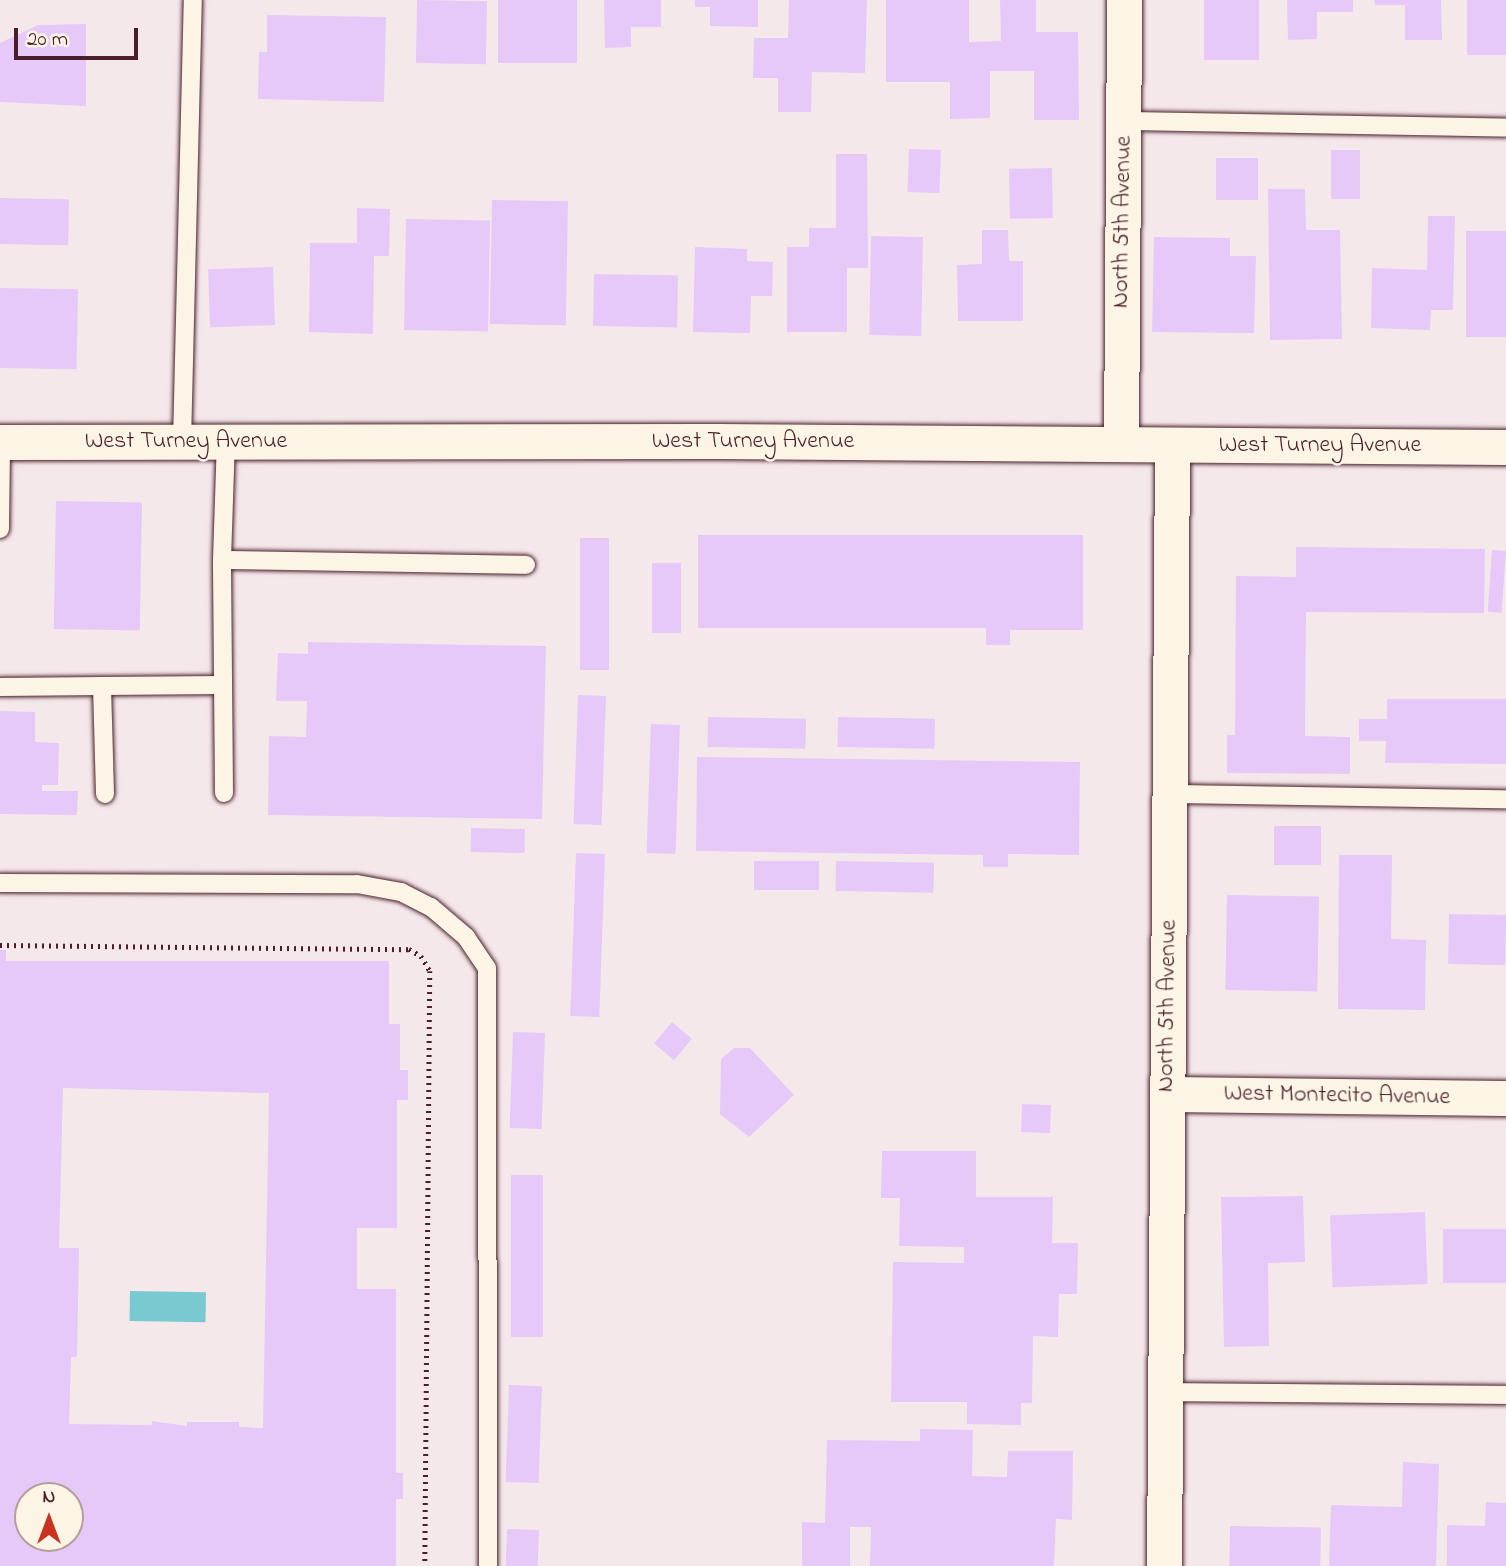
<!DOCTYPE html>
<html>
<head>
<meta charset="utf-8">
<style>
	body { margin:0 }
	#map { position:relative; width:1506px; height:1566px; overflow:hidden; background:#f5e8eb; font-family:"Indie Flower",sans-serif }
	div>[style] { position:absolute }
	.water>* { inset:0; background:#78c9d0; transform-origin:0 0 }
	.building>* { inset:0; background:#e6c9f8; transform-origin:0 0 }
	.path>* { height:4.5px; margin-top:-2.25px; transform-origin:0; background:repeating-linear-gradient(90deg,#4a1f2b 0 2px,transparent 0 7px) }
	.roads { filter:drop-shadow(0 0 2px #4a1f2b) drop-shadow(0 0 2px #4a1f2b) }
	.lane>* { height:18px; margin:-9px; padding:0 9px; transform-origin:9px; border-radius:9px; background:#fcf5e5 }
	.street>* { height:35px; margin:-17.5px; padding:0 17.5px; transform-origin:17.5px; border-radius:17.5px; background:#fcf5e5 }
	span { translate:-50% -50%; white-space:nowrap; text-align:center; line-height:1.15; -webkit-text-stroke:5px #fcf5e5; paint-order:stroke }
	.street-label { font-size:24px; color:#4a1f2b }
	.north { position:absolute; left:14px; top:1482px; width:70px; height:70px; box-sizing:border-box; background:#fcf5e5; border:2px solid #b59f9b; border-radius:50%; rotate:0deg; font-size:19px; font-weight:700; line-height:28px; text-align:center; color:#4a1f2b }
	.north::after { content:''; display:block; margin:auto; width:24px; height:32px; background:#c8321e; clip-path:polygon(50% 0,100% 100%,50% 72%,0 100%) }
	.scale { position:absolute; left:14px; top:28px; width:124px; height:32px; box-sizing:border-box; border:4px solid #4a1f2b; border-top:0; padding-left:9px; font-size:21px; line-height:24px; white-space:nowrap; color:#4a1f2b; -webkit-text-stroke:5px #fcf5e5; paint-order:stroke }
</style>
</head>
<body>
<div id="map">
	<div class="water">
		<i style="left:130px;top:1291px;width:76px;height:30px;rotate:1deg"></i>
	</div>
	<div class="building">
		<i style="left:417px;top:0;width:70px;height:63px;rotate:1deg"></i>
		<i style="left:498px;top:0;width:79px;height:63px"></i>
		<i style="clip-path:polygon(604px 0,661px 0,661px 27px,631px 27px,631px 47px,605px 48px)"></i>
		<i style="clip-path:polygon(695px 0,758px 0,758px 27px,710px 26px,710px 7px,695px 7px)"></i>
		<i style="clip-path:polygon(789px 0,867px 0,865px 73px,812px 72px,811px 112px,778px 112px,778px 78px,753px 78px,754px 38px,788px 38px)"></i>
		<i style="clip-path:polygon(886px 0,969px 0,969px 42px,1001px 41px,1000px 0,1036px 0,1036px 32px,1078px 32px,1079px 120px,1034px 120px,1034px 71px,990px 71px,990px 118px,950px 119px,950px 82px,886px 82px)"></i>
		<i style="left:1204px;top:0;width:55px;height:60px"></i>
		<i style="clip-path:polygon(1287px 0,1353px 0,1353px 12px,1317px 12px,1317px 39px,1288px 40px)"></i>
		<i style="clip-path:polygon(1374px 0,1441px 0,1442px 40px,1405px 40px,1405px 5px,1375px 5px)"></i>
		<i style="left:1467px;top:0;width:39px;height:55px"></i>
		<i style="clip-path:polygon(267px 15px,386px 17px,384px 102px,258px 99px,259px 52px,267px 52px)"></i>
		<i style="clip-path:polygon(86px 24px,86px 106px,0 102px,0 43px,38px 25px)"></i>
		<i style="left:909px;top:149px;width:32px;height:43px;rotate:2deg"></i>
		<i style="left:1331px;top:150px;width:29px;height:49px"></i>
		<i style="clip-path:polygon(836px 154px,867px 154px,868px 268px,847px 268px,847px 332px,787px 332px,787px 247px,809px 247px,809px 228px,836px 228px)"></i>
		<i style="left:1216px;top:158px;width:42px;height:42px"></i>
		<i style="left:1052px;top:168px;width:50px;height:43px;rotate:89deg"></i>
		<i style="clip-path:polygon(1268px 189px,1305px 189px,1306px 230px,1340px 230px,1342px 339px,1270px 340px)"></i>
		<i style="left:0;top:198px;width:69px;height:46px;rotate:1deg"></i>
		<i style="left:492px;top:200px;width:76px;height:124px;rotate:1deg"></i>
		<i style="clip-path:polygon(357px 208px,390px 209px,389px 256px,374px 256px,373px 334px,309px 332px,310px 243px,357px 243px)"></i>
		<i style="clip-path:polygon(1428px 216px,1455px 216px,1453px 310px,1431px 310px,1430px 330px,1371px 328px,1372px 268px,1427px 270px)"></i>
		<i style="left:406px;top:219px;width:84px;height:111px;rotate:1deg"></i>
		<i style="clip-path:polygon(982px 230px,1008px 230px,1009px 261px,1023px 261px,1023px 321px,958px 321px,957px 265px,982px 264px)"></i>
		<i style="left:1466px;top:231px;width:40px;height:106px"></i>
		<i style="left:871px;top:236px;width:52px;height:99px;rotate:1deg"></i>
		<i style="clip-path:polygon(1154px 237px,1230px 238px,1230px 256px,1256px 256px,1254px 333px,1152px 332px)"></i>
		<i style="clip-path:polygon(695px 247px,747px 249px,747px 261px,773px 262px,772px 296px,751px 296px,750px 333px,693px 332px)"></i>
		<i style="left:273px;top:267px;width:58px;height:65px;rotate:88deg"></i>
		<i style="left:594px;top:274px;width:84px;height:52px;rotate:1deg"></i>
		<i style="left:0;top:288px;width:78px;height:80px;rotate:1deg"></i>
		<i style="left:56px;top:501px;width:86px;height:128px;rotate:1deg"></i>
		<i style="clip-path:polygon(698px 535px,1083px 535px,1083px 630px,1010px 630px,1010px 645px,986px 645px,986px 628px,698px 628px)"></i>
		<i style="left:580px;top:538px;width:29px;height:132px"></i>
		<i style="clip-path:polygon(1296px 547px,1485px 549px,1484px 613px,1306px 612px,1305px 736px,1350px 737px,1350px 774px,1227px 773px,1227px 735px,1235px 735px,1236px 576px,1296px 577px)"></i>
		<i style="left:1492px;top:550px;width:14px;height:62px;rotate:4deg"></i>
		<i style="left:652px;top:563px;width:29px;height:70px"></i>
		<i style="clip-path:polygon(308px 642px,546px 646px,542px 819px,268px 815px,269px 736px,306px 737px,307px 701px,276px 701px,278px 653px,308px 654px)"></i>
		<i style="left:578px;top:695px;width:28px;height:129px;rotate:2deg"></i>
		<i style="clip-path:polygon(1387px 699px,1506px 699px,1506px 764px,1385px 763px,1386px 741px,1359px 741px,1359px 719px,1387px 719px)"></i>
		<i style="clip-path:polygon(0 711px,35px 712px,35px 742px,59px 743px,58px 785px,42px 785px,42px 791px,78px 791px,77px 815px,0 814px)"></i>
		<i style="left:708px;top:717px;width:98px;height:30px;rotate:1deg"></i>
		<i style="left:838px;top:717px;width:97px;height:30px;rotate:1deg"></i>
		<i style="left:651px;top:724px;width:29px;height:129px;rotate:2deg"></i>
		<i style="clip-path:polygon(697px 757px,1080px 762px,1079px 855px,1008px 854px,1008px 867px,983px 867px,983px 855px,696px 851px)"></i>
		<i style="left:1274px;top:826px;width:47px;height:39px"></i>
		<i style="left:471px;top:828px;width:54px;height:24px;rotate:1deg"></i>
		<i style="left:576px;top:853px;width:29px;height:163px;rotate:2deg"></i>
		<i style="clip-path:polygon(1339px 855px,1392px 855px,1391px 939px,1426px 940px,1425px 1010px,1338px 1009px)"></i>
		<i style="left:754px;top:861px;width:65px;height:29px"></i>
		<i style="left:836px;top:861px;width:98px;height:30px;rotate:1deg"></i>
		<i style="left:1227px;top:895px;width:92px;height:95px;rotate:1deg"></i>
		<i style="left:1449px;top:914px;width:57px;height:50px;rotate:1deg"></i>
		<i style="clip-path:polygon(evenodd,0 950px,6px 950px,6px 961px,389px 961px,389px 1024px,400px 1024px,400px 1070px,408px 1070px,408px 1100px,397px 1100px,397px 1228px,357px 1228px,357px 1289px,396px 1289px,396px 1473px,403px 1473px,403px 1499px,396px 1499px,396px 1566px,0 1566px,0 950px,63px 1088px,269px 1093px,263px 1428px,239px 1427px,239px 1422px,187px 1422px,187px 1426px,152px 1421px,152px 1425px,69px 1424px,71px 1357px,77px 1357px,79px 1248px,59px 1248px,63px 1088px,0 950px,28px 1496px,70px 1496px,70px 1538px,28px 1538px,28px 1496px)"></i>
		<i style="left:672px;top:1022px;width:26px;height:28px;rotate:40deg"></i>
		<i style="left:513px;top:1032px;width:32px;height:96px;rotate:2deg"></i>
		<i style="clip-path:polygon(734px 1048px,750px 1048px,794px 1095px,749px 1137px,720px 1114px,721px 1059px)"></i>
		<i style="left:1022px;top:1104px;width:29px;height:28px;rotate:2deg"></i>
		<i style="clip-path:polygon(882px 1151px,976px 1151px,976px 1197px,1053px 1197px,1052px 1243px,1078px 1243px,1077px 1294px,1059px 1294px,1058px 1337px,1033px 1336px,1032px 1403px,1021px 1403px,1021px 1425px,967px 1424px,967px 1402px,891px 1402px,893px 1262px,964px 1263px,964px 1247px,899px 1246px,900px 1198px,881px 1198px)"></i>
		<i style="left:511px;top:1175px;width:32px;height:162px"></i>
		<i style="clip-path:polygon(1303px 1196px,1305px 1262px,1268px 1263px,1269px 1346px,1224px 1347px,1221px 1197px)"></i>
		<i style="left:1425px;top:1212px;width:72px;height:95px;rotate:88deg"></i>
		<i style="left:1506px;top:1229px;width:54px;height:63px;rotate:90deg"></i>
		<i style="left:509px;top:1385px;width:33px;height:97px;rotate:2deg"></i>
		<i style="clip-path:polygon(920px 1429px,973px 1430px,972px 1476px,1007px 1477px,1008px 1451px,1073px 1451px,1072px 1520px,1056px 1519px,1054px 1566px,870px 1566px,871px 1527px,850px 1527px,850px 1566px,802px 1566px,802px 1522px,825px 1523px,827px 1440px,920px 1441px)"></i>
		<i style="clip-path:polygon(1403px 1462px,1439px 1464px,1436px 1566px,1329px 1566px,1331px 1505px,1402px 1507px)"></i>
		<i style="clip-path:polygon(1486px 1502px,1506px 1503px,1506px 1566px,1447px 1566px,1447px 1525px,1485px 1526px)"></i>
		<i style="left:1230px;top:1526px;width:91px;height:40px;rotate:1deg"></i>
		<i style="left:507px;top:1529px;width:32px;height:37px;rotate:2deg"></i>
	</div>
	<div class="path">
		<i style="left:0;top:945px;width:409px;rotate:0.6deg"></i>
		<i style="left:409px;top:949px;width:14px;rotate:30deg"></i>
		<i style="left:421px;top:956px;width:17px;rotate:59deg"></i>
		<i style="left:430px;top:971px;width:595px;rotate:90.48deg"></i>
	</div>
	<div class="roads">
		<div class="lane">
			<i style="left:1124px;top:121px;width:382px;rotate:1deg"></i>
			<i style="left:182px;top:442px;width:442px;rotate:-88.6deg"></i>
			<i style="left:0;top:529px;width:87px;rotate:-89.3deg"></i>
			<i style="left:222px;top:560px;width:304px;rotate:0.9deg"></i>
			<i style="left:102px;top:686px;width:120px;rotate:-0.5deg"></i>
			<i style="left:0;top:687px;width:102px;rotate:-0.6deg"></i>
			<i style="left:102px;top:686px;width:108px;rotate:88.4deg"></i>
			<i style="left:224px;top:793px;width:233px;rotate:-90.5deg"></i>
			<i style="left:222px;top:560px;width:118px;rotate:-88.1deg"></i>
			<i style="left:1169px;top:794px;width:337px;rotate:0.9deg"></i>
			<i style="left:0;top:883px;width:357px;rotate:0.2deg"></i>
			<i style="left:357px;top:884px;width:45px;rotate:10.3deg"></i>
			<i style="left:401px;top:892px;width:34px;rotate:27deg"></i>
			<i style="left:431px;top:907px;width:46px;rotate:40.6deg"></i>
			<i style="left:466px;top:937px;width:37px;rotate:56deg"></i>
			<i style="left:487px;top:968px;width:598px;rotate:89.9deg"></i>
			<i style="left:1165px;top:1392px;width:341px;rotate:0.5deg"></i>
		</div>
		<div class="street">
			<i style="left:0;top:442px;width:717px;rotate:-0.08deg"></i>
			<i style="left:717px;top:441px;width:789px;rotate:0.44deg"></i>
			<i style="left:1121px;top:444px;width:444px;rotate:-89.6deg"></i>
			<i style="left:1167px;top:1094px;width:339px;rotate:0.7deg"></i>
			<i style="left:1164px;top:1566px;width:1121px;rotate:-89.59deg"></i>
		</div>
	</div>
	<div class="street-label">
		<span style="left:1123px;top:222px;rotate:-89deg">North 5th Avenue</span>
		<span style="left:186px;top:442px">West Turney Avenue</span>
		<span style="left:753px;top:442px">West Turney Avenue</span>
		<span style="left:1320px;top:446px">West Turney Avenue</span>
		<span style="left:1168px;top:1006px;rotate:-89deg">North 5th Avenue</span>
		<span style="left:1337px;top:1096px;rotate:1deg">West Montecito Avenue</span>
	</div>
	<div class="north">N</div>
	<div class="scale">20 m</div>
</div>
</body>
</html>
